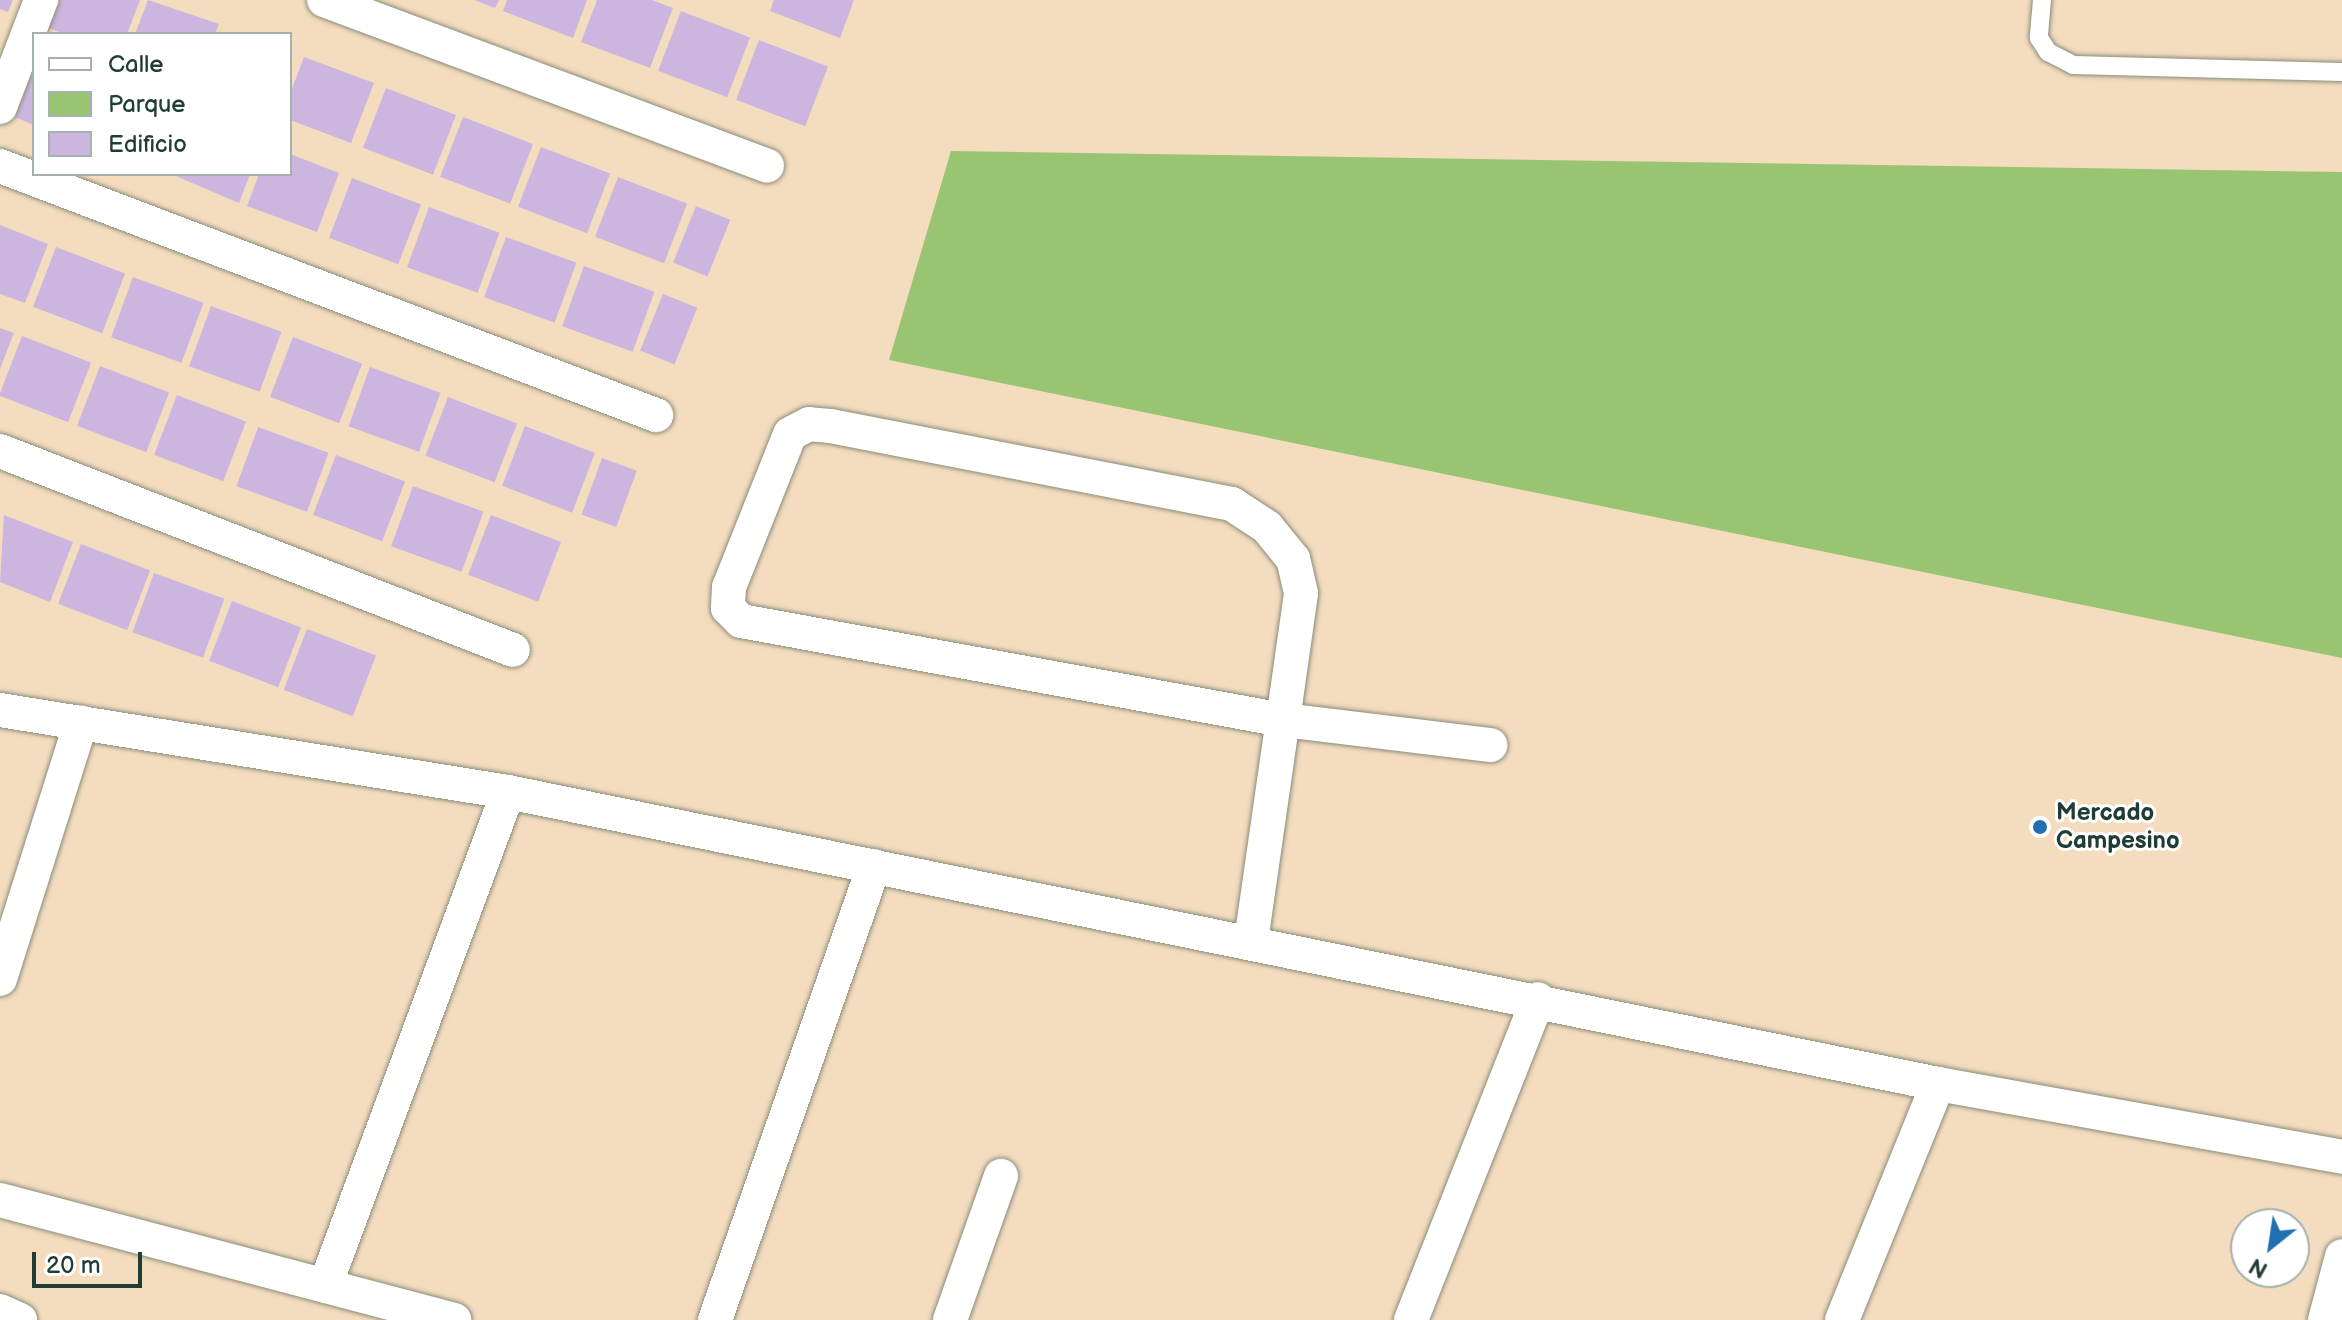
<!DOCTYPE html>
<html>
<head>
<meta charset="utf-8">
<style>
	body { margin:0 }
	#map { position:relative; width:2342px; height:1320px; overflow:hidden; background:#f4dcbf; font-family:"Balsamiq Sans",sans-serif }
	div>[style] { position:absolute }
	.green>* { inset:0; background:#99c572 }
	.building>* { inset:0; background:#ccb6e0; transform-origin:0 0 }
	.roads { filter:drop-shadow(0 0 2px #8a8c7a) drop-shadow(0 0 2px #8a8c7a) }
	.lane>* { height:18px; margin:-9px; padding:0 9px; transform-origin:9px; border-radius:9px; background:#fff }
	.street>* { height:34px; margin:-17px; padding:0 17px; transform-origin:17px; border-radius:17px; background:#fff }
	.dots>* { width:22px; height:22px; translate:-50% -50%; box-sizing:border-box; border:4px solid #fff; border-radius:50% }
	span { translate:-50% -50%; white-space:nowrap; text-align:center; line-height:1.15; -webkit-text-stroke:6px #fff; paint-order:stroke }
	.poi-label { font-size:24px; color:#1f3d34; font-weight:700 }
	.left { translate:0 -50%; text-align:left }
	.legend { position:absolute; left:32px; top:32px; width:260px; height:144px; box-sizing:border-box; background:#fff; border:2px solid #a5b1ae; margin:0; padding:10px 14px; list-style:none; font-size:24px; color:#1f3d34 }
	.legend li { display:flex; align-items:center; gap:16px; height:40px }
	.legend b { width:40px; border:2px solid #a5b1ae }
	.north { position:absolute; left:2230px; top:1208px; width:80px; height:80px; box-sizing:border-box; background:#fff; border:2px solid #a5b1ae; border-radius:50%; rotate:210deg; font-size:22px; font-weight:700; line-height:32px; text-align:center; color:#1f3d34 }
	.north::after { content:''; display:block; margin:auto; width:28px; height:36px; background:#1f6fb2; clip-path:polygon(50% 0,100% 100%,50% 72%,0 100%) }
	.scale { position:absolute; left:32px; top:1252px; width:110px; height:36px; box-sizing:border-box; border:4px solid #1f3d34; border-top:0; padding-left:10px; font-size:24px; line-height:28px; white-space:nowrap; color:#1f3d34; -webkit-text-stroke:6px #fff; paint-order:stroke }
</style>
</head>
<body>
<div id="map">
	<div class="green">
		<i style="clip-path:polygon(951px 151px,2342px 172px,2342px 658px,889px 360px)"></i>
	</div>
	<div class="building">
		<i style="clip-path:polygon(0 0,13px 0,8px 12px,0 9px)"></i>
		<i style="clip-path:polygon(60px 0,140px 0,127px 34px,64px 34px,49px 28px)"></i>
		<i style="clip-path:polygon(148px 0,219px 24px,215px 34px,135px 34px)"></i>
		<i style="clip-path:polygon(474px 0,499px 0,495px 8px)"></i>
		<i style="clip-path:polygon(507px 0,587px 0,573px 38px,503px 11px)"></i>
		<i style="clip-path:polygon(597px 0,652px 0,673px 8px,650px 68px,581px 42px)"></i>
		<i style="clip-path:polygon(774px 0,854px 0,840px 38px,770px 11px)"></i>
		<i style="left:681px;top:11px;width:74px;height:64px;rotate:21deg"></i>
		<i style="left:759px;top:40px;width:74px;height:64px;rotate:21deg"></i>
		<i style="clip-path:polygon(304px 57px,374px 83px,351px 143px,290px 120px,290px 94px)"></i>
		<i style="clip-path:polygon(34px 68px,34px 125px,15px 117px)"></i>
		<i style="left:386px;top:88px;width:75px;height:64px;rotate:21deg"></i>
		<i style="left:463px;top:117px;width:75px;height:64px;rotate:21deg"></i>
		<i style="left:541px;top:147px;width:74px;height:64px;rotate:21deg"></i>
		<i style="clip-path:polygon(290px 154px,339px 173px,317px 232px,247px 206px,259px 174px,290px 174px)"></i>
		<i style="clip-path:polygon(171px 174px,250px 174px,239px 203px)"></i>
		<i style="left:618px;top:177px;width:74px;height:64px;rotate:21deg"></i>
		<i style="left:352px;top:178px;width:74px;height:64px;rotate:21deg"></i>
		<i style="left:696px;top:206px;width:37px;height:61px;rotate:22deg"></i>
		<i style="left:429px;top:207px;width:75px;height:64px;rotate:20deg"></i>
		<i style="clip-path:polygon(0 225px,48px 244px,25px 303px,0 294px)"></i>
		<i style="left:506px;top:237px;width:75px;height:64px;rotate:20deg"></i>
		<i style="left:56px;top:247px;width:74px;height:64px;rotate:21deg"></i>
		<i style="left:584px;top:266px;width:75px;height:64px;rotate:20deg"></i>
		<i style="left:133px;top:277px;width:75px;height:64px;rotate:20deg"></i>
		<i style="left:663px;top:294px;width:37px;height:61px;rotate:22deg"></i>
		<i style="left:211px;top:306px;width:75px;height:64px;rotate:20deg"></i>
		<i style="clip-path:polygon(0 328px,14px 333px,0 369px)"></i>
		<i style="left:22px;top:336px;width:74px;height:64px;rotate:21deg"></i>
		<i style="left:293px;top:337px;width:74px;height:64px;rotate:21deg"></i>
		<i style="left:100px;top:366px;width:74px;height:64px;rotate:21deg"></i>
		<i style="left:370px;top:367px;width:75px;height:63px;rotate:20deg"></i>
		<i style="left:177px;top:395px;width:74px;height:64px;rotate:21deg"></i>
		<i style="left:448px;top:397px;width:74px;height:63px;rotate:21deg"></i>
		<i style="left:525px;top:426px;width:75px;height:64px;rotate:21deg"></i>
		<i style="left:258px;top:427px;width:75px;height:63px;rotate:20deg"></i>
		<i style="left:336px;top:455px;width:74px;height:64px;rotate:21deg"></i>
		<i style="left:602px;top:458px;width:37px;height:60px;rotate:20deg"></i>
		<i style="left:413px;top:486px;width:75px;height:64px;rotate:20deg"></i>
		<i style="clip-path:polygon(4px 515px,73px 542px,50px 602px,0 582px)"></i>
		<i style="left:491px;top:515px;width:75px;height:64px;rotate:21deg"></i>
		<i style="left:81px;top:544px;width:74px;height:64px;rotate:21deg"></i>
		<i style="left:154px;top:573px;width:75px;height:63px;rotate:20deg"></i>
		<i style="left:232px;top:601px;width:74px;height:64px;rotate:21deg"></i>
		<i style="left:307px;top:629px;width:74px;height:65px;rotate:21deg"></i>
	</div>
	<div class="roads">
		<div class="lane">
			<i style="left:2042px;top:0;width:38px;rotate:95deg"></i>
			<i style="left:2039px;top:38px;width:17px;rotate:57deg"></i>
			<i style="left:2048px;top:52px;width:28px;rotate:27deg"></i>
			<i style="left:2073px;top:65px;width:269px;rotate:1.5deg"></i>
		</div>
		<div class="street">
			<i style="left:324px;top:0;width:473px;rotate:20.5deg"></i>
			<i style="left:0;top:107px;width:115px;rotate:-69deg"></i>
			<i style="left:0;top:166px;width:702px;rotate:20.79deg"></i>
			<i style="left:0;top:451px;width:550px;rotate:21.2deg"></i>
			<i style="left:0;top:710px;width:515px;rotate:9.17deg"></i>
			<i style="left:508px;top:792px;width:1460px;rotate:11.54deg"></i>
			<i style="left:1938px;top:1084px;width:411px;rotate:10.2deg"></i>
			<i style="left:1251px;top:941px;width:223px;rotate:-81.8deg"></i>
			<i style="left:1283px;top:720px;width:128px;rotate:-81.9deg"></i>
			<i style="left:1301px;top:593px;width:35px;rotate:-103deg"></i>
			<i style="left:1293px;top:559px;width:41px;rotate:-129.1deg"></i>
			<i style="left:1267px;top:527px;width:42px;rotate:-146.7deg"></i>
			<i style="left:1232px;top:504px;width:409px;rotate:-169deg"></i>
			<i style="left:830px;top:426px;width:21px;rotate:-175deg"></i>
			<i style="left:809px;top:424px;width:21px;rotate:152deg"></i>
			<i style="left:790px;top:434px;width:165px;rotate:111.7deg"></i>
			<i style="left:729px;top:587px;width:21px;rotate:93deg"></i>
			<i style="left:728px;top:608px;width:18px;rotate:45deg"></i>
			<i style="left:741px;top:621px;width:551px;rotate:10.35deg"></i>
			<i style="left:1283px;top:720px;width:209px;rotate:6.9deg"></i>
			<i style="left:0;top:979px;width:269px;rotate:-72.5deg"></i>
			<i style="left:0;top:1200px;width:470px;rotate:14.8deg"></i>
			<i style="left:325px;top:1286px;width:527px;rotate:-69.67deg"></i>
			<i style="left:0;top:1311px;width:22px;rotate:24deg"></i>
			<i style="left:715px;top:1320px;width:481px;rotate:-70.7deg"></i>
			<i style="left:950px;top:1320px;width:153px;rotate:-70.5deg"></i>
			<i style="left:1411px;top:1320px;width:345px;rotate:-68.4deg"></i>
			<i style="left:1842px;top:1320px;width:255px;rotate:-67.9deg"></i>
			<i style="left:2325px;top:1320px;width:66px;rotate:-75.1deg"></i>
		</div>
	</div>
	<div class="dots">
		<i style="left:2040px;top:827px;background:#1f6fb2"></i>
	</div>
	<div class="poi-label">
		<span class="left" style="left:2056px;top:827px">Mercado<br>Campesino</span>
	</div>
	<ul class="legend">
	<li><b style="height:10px;background:#fff"></b>Calle</li>
	<li><b style="height:22px;background:#99c572"></b>Parque</li>
	<li><b style="height:22px;background:#ccb6e0"></b>Edificio</li>
	</ul>
	<div class="north">N</div>
	<div class="scale">20 m</div>
</div>
</body>
</html>
